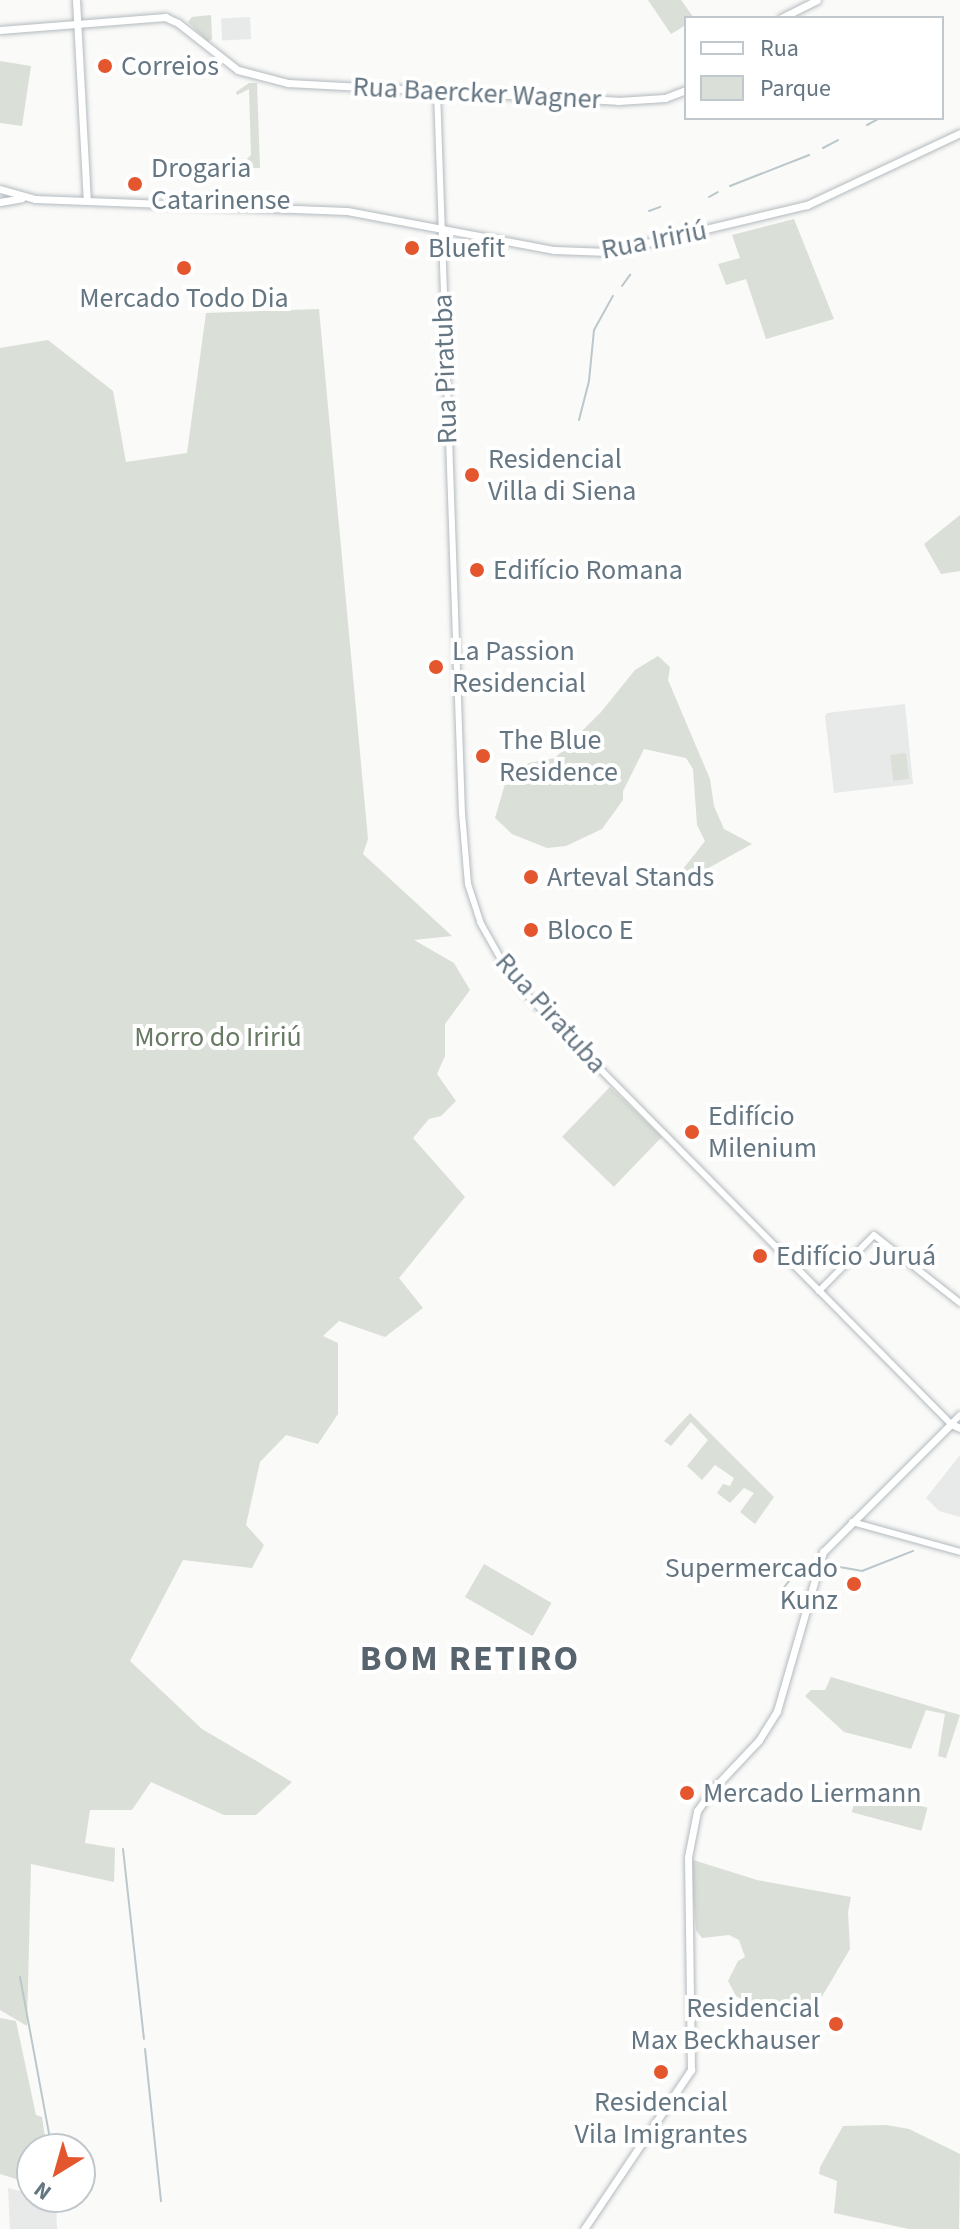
<!DOCTYPE html>
<html>
<head>
<meta charset="utf-8">
<style>
	body { margin:0 }
	#map { position:relative; width:960px; height:2229px; overflow:hidden; background:#fafaf8; font-family:"Source Sans 3",sans-serif }
	div>[style] { position:absolute }
	.built>* { inset:0; background:#e8e9e9; transform-origin:0 0 }
	.green>* { inset:0; background:#dadfd7; transform-origin:0 0 }
	.stream>* { height:2px; margin:-1px; padding:0 1px; transform-origin:1px; border-radius:1px; background:#bbc7cb }
	.roads { filter:drop-shadow(0 0 2px #b3babf) drop-shadow(0 0 2px #b3babf) }
	.secondary>* { height:6px; margin:-3px; padding:0 3px; transform-origin:3px; border-radius:3px; background:#fff }
	.primary>* { height:7px; margin:-3.5px; padding:0 3.5px; transform-origin:3.5px; border-radius:3.5px; background:#fff }
	.dots>* { width:22px; height:22px; translate:-50% -50%; box-sizing:border-box; border:4px solid #fff; border-radius:50% }
	span { translate:-50% -50%; white-space:nowrap; text-align:center; line-height:1.15; -webkit-text-stroke:8px #fff; paint-order:stroke }
	.poi-label { font-size:28px; color:#657683 }
	.left { translate:0 -50%; text-align:left }
	.right { translate:-100% -50%; text-align:right }
	.street-label { font-size:28px; color:#657683 }
	.park-label { font-size:28px; color:#687a64 }
	.district-label { font-size:36px; color:#57646e; font-weight:700; letter-spacing:2px }
	.legend { position:absolute; left:684px; top:16px; width:260px; height:104px; box-sizing:border-box; background:#fff; border:2px solid #c1c8cd; margin:0; padding:10px 14px; list-style:none; font-size:24px; color:#657683 }
	.legend li { display:flex; align-items:center; gap:16px; height:40px }
	.legend b { width:40px; border:2px solid #c1c8cd }
	.north { position:absolute; left:16px; top:2133px; width:80px; height:80px; box-sizing:border-box; background:#fff; border:2px solid #c1c8cd; border-radius:50%; rotate:217deg; font-size:22px; font-weight:700; line-height:32px; text-align:center; color:#657683 }
	.north::after { content:''; display:block; margin:auto; width:28px; height:36px; background:#e4572e; clip-path:polygon(50% 0,100% 100%,50% 72%,0 100%) }
</style>
</head>
<body>
<div id="map">
	<div class="built">
		<i style="left:250px;top:17px;width:22px;height:29px;rotate:87deg"></i>
		<i style="clip-path:polygon(905px 704px,913px 784px,834px 793px,825px 716px,827px 713px)"></i>
		<i style="clip-path:polygon(960px 1455px,960px 1517px,939px 1511px,926px 1498px)"></i>
		<i style="clip-path:polygon(8px 2188px,32px 2194px,32px 2197px,56px 2199px,57px 2229px,10px 2229px)"></i>
	</div>
	<div class="green">
		<i style="clip-path:polygon(648px 0,681px 0,694px 18px,686px 18px,686px 25px,671px 34px)"></i>
		<i style="clip-path:polygon(211px 15px,212px 39px,208px 42px,188px 22px,192px 17px)"></i>
		<i style="clip-path:polygon(0 61px,31px 66px,22px 126px,0 123px)"></i>
		<i style="clip-path:polygon(249px 83px,257px 83px,260px 168px,237px 168px,251px 155px,249px 89px,237px 95px,236px 92px)"></i>
		<i style="clip-path:polygon(794px 219px,834px 319px,766px 339px,746px 279px,726px 285px,718px 264px,740px 258px,732px 235px)"></i>
		<i style="clip-path:polygon(319px 309px,368px 839px,363px 854px,452px 936px,414px 940px,454px 963px,470px 990px,445px 1024px,445px 1056px,437px 1074px,456px 1101px,441px 1116px,429px 1119px,413px 1138px,465px 1197px,399px 1278px,423px 1308px,385px 1337px,339px 1321px,323px 1336px,338px 1343px,338px 1414px,318px 1444px,286px 1435px,260px 1462px,246px 1525px,264px 1545px,252px 1568px,183px 1560px,130px 1661px,202px 1729px,292px 1782px,256px 1815px,224px 1815px,151px 1782px,132px 1810px,90px 1810px,85px 1843px,115px 1848px,114px 1882px,31px 1864px,27px 2026px,0 2010px,0 348px,48px 340px,113px 391px,126px 462px,187px 453px,206px 313px)"></i>
		<i style="clip-path:polygon(960px 515px,960px 571px,941px 574px,924px 544px)"></i>
		<i style="clip-path:polygon(658px 656px,670px 667px,668px 680px,710px 779px,714px 806px,724px 829px,752px 844px,703px 871px,690px 884px,676px 878px,705px 841px,697px 825px,693px 769px,686px 758px,644px 749px,623px 791px,623px 800px,602px 829px,566px 846px,547px 848px,512px 834px,495px 818px,508px 774px,529px 763px,555px 758px,601px 712px,635px 670px)"></i>
		<i style="left:906px;top:753px;width:26px;height:16px;rotate:83deg"></i>
		<i style="left:610px;top:1087px;width:72px;height:69px;rotate:44deg"></i>
		<i style="clip-path:polygon(690px 1413px,774px 1497px,755px 1524px,740px 1512px,754px 1493px,744px 1488px,730px 1503px,717px 1493px,723px 1484px,730px 1486px,734px 1478px,715px 1465px,702px 1480px,687px 1466px,708px 1440px,691px 1422px,671px 1446px,664px 1441px)"></i>
		<i style="left:484px;top:1564px;width:78px;height:38px;rotate:30deg"></i>
		<i style="clip-path:polygon(831px 1677px,960px 1715px,946px 1758px,938px 1756px,945px 1714px,926px 1710px,911px 1749px,844px 1732px,805px 1696px,811px 1690px,825px 1690px)"></i>
		<i style="left:858px;top:1789px;width:72px;height:24px;rotate:15deg"></i>
		<i style="clip-path:polygon(690px 1859px,757px 1880px,851px 1897px,848px 1912px,850px 1949px,817px 2005px,798px 2021px,768px 2013px,736px 1996px,728px 1981px,738px 1961px,745px 1957px,739px 1940px,729px 1935px,702px 1938px,696px 1930px)"></i>
		<i style="clip-path:polygon(0 2018px,16px 2021px,36px 2115px,42px 2117px,47px 2149px,32px 2149px,32px 2184px,0 2174px)"></i>
		<i style="clip-path:polygon(886px 2125px,909px 2129px,960px 2154px,959px 2229px,909px 2229px,834px 2213px,837px 2181px,819px 2174px,820px 2167px,843px 2126px)"></i>
	</div>
	<div class="stream">
		<i style="left:867px;top:125px;width:15px;rotate:-28deg"></i>
		<i style="left:823px;top:148px;width:17px;rotate:-28deg"></i>
		<i style="left:730px;top:186px;width:85px;rotate:-21.4deg"></i>
		<i style="left:709px;top:197px;width:10px;rotate:-29deg"></i>
		<i style="left:649px;top:211px;width:12px;rotate:-20deg"></i>
		<i style="left:622px;top:286px;width:14px;rotate:-54deg"></i>
		<i style="left:579px;top:420px;width:40px;rotate:-75.6deg"></i>
		<i style="left:589px;top:381px;width:51px;rotate:-84.4deg"></i>
		<i style="left:594px;top:330px;width:39px;rotate:-61deg"></i>
		<i style="left:828px;top:1565px;width:35px;rotate:10deg"></i>
		<i style="left:862px;top:1571px;width:55px;rotate:-21.4deg"></i>
		<i style="left:782px;top:1590px;width:24px;rotate:-52deg"></i>
		<i style="left:123px;top:1849px;width:191px;rotate:83.7deg"></i>
		<i style="left:20px;top:1977px;width:175px;rotate:79.5deg"></i>
		<i style="left:145px;top:2049px;width:153px;rotate:84deg"></i>
	</div>
	<div class="roads">
		<div class="secondary">
			<i style="left:437px;top:91px;width:722px;rotate:88.02deg"></i>
			<i style="left:462px;top:813px;width:71px;rotate:85.2deg"></i>
			<i style="left:468px;top:884px;width:40px;rotate:72deg"></i>
			<i style="left:480px;top:922px;width:55px;rotate:60.6deg"></i>
			<i style="left:507px;top:970px;width:32px;rotate:51deg"></i>
			<i style="left:527px;top:995px;width:603px;rotate:45.34deg"></i>
			<i style="left:951px;top:1424px;width:13px;rotate:-45deg"></i>
			<i style="left:819px;top:1291px;width:78px;rotate:-45.5deg"></i>
			<i style="left:874px;top:1235px;width:110px;rotate:38.3deg"></i>
			<i style="left:852px;top:1522px;width:112px;rotate:15.5deg"></i>
		</div>
		<div class="primary">
			<i style="left:76px;top:0;width:200px;rotate:86.9deg"></i>
			<i style="left:781px;top:18px;width:40px;rotate:-26.6deg"></i>
			<i style="left:0;top:30px;width:166px;rotate:-4.5deg"></i>
			<i style="left:165px;top:17px;width:14px;rotate:25deg"></i>
			<i style="left:178px;top:23px;width:76px;rotate:38.1deg"></i>
			<i style="left:238px;top:70px;width:52px;rotate:14.6deg"></i>
			<i style="left:288px;top:83px;width:330px;rotate:3.1deg"></i>
			<i style="left:618px;top:101px;width:47px;rotate:-3.7deg"></i>
			<i style="left:665px;top:98px;width:22px;rotate:-21deg"></i>
			<i style="left:0;top:189px;width:36px;rotate:16deg"></i>
			<i style="left:35px;top:199px;width:312px;rotate:2.2deg"></i>
			<i style="left:347px;top:211px;width:211px;rotate:10.7deg"></i>
			<i style="left:554px;top:250px;width:55px;rotate:2.1deg"></i>
			<i style="left:609px;top:252px;width:204px;rotate:-13.4deg"></i>
			<i style="left:807px;top:205px;width:169px;rotate:-25.2deg"></i>
			<i style="left:0;top:202px;width:22px;rotate:-10deg"></i>
			<i style="left:584px;top:2229px;width:192px;rotate:-56.1deg"></i>
			<i style="left:691px;top:2070px;width:213px;rotate:-90.8deg"></i>
			<i style="left:688px;top:1857px;width:47px;rotate:-78.9deg"></i>
			<i style="left:697px;top:1811px;width:24px;rotate:-55deg"></i>
			<i style="left:711px;top:1791px;width:70px;rotate:-46.7deg"></i>
			<i style="left:759px;top:1740px;width:34px;rotate:-58deg"></i>
			<i style="left:777px;top:1711px;width:166px;rotate:-73.9deg"></i>
			<i style="left:823px;top:1552px;width:181px;rotate:-45deg"></i>
			<i style="left:951px;top:1424px;width:10px;rotate:24deg"></i>
		</div>
	</div>
	<div class="dots">
		<i style="left:105px;top:66px;background:#e4572e"></i>
		<i style="left:135px;top:184px;background:#e4572e"></i>
		<i style="left:412px;top:248px;background:#e4572e"></i>
		<i style="left:184px;top:268px;background:#e4572e"></i>
		<i style="left:472px;top:475px;background:#e4572e"></i>
		<i style="left:477px;top:570px;background:#e4572e"></i>
		<i style="left:436px;top:667px;background:#e4572e"></i>
		<i style="left:483px;top:756px;background:#e4572e"></i>
		<i style="left:531px;top:877px;background:#e4572e"></i>
		<i style="left:531px;top:930px;background:#e4572e"></i>
		<i style="left:692px;top:1132px;background:#e4572e"></i>
		<i style="left:760px;top:1256px;background:#e4572e"></i>
		<i style="left:854px;top:1584px;background:#e4572e"></i>
		<i style="left:687px;top:1793px;background:#e4572e"></i>
		<i style="left:836px;top:2024px;background:#e4572e"></i>
		<i style="left:661px;top:2072px;background:#e4572e"></i>
	</div>
	<div class="poi-label">
		<span class="left" style="left:121px;top:66px">Correios</span>
		<span class="left" style="left:151px;top:184px">Drogaria<br>Catarinense</span>
		<span class="left" style="left:428px;top:248px">Bluefit</span>
		<span style="left:184px;top:298px">Mercado Todo Dia</span>
		<span class="left" style="left:488px;top:475px">Residencial<br>Villa di Siena</span>
		<span class="left" style="left:493px;top:570px">Edifício Romana</span>
		<span class="left" style="left:452px;top:667px">La Passion<br>Residencial</span>
		<span class="left" style="left:499px;top:756px">The Blue<br>Residence</span>
		<span class="left" style="left:547px;top:877px">Arteval Stands</span>
		<span class="left" style="left:547px;top:930px">Bloco E</span>
		<span class="left" style="left:708px;top:1132px">Edifício<br>Milenium</span>
		<span class="left" style="left:776px;top:1256px">Edifício Juruá</span>
		<span class="right" style="left:838px;top:1584px">Supermercado<br>Kunz</span>
		<span class="left" style="left:703px;top:1793px">Mercado Liermann</span>
		<span class="right" style="left:820px;top:2024px">Residencial<br>Max Beckhauser</span>
		<span style="left:661px;top:2118px">Residencial<br>Vila Imigrantes</span>
	</div>
	<div class="street-label">
		<span style="left:477px;top:93px;rotate:3deg">Rua Baercker Wagner</span>
		<span style="left:654px;top:240px;rotate:-11deg">Rua Iririú</span>
		<span style="left:445px;top:369px;rotate:-92deg">Rua Piratuba</span>
		<span style="left:551px;top:1013px;rotate:48deg">Rua Piratuba</span>
	</div>
	<div class="park-label">
		<span style="left:218px;top:1037px">Morro do Iririú</span>
	</div>
	<div class="district-label">
		<span style="left:470px;top:1659px">BOM RETIRO</span>
	</div>
	<ul class="legend">
	<li><b style="height:10px;background:#fff"></b>Rua</li>
	<li><b style="height:22px;background:#dadfd7"></b>Parque</li>
	</ul>
	<div class="north">N</div>
</div>
</body>
</html>
